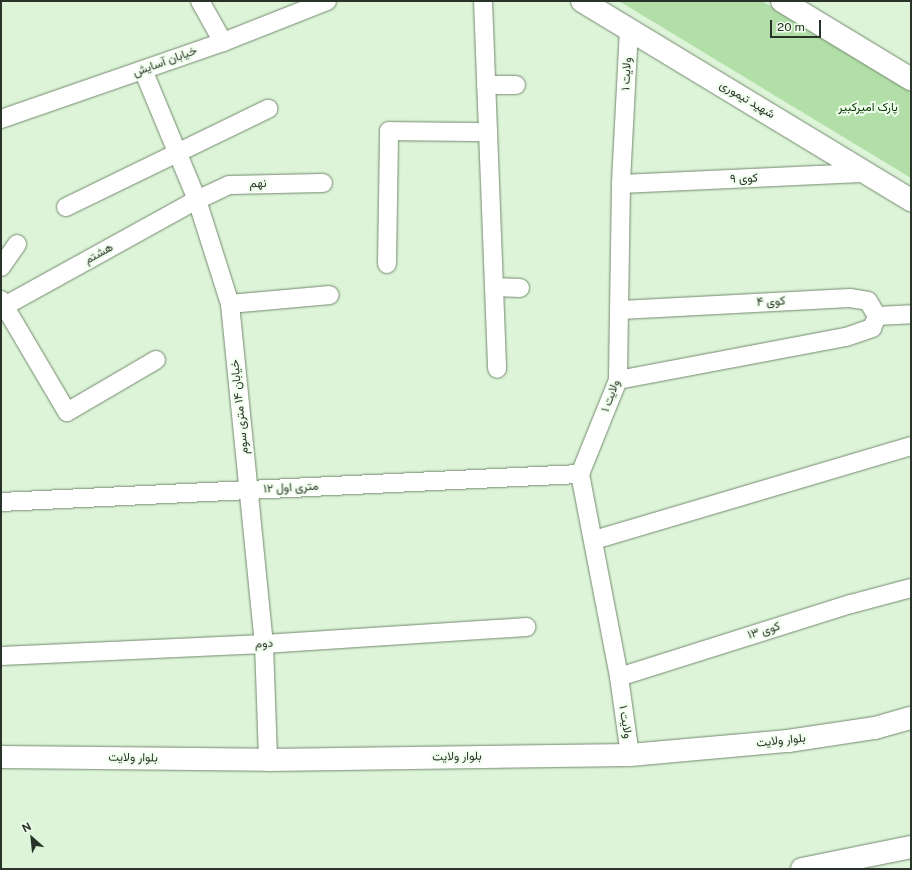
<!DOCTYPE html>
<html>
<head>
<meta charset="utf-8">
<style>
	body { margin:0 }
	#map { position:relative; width:912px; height:870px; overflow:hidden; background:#ddf4d8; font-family:"Public Sans",Vazirmatn,sans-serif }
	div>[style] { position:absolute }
	.green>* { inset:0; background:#b2dea8 }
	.roads { filter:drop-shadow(0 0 1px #74896f) drop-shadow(0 0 1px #74896f) }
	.minor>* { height:18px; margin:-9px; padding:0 9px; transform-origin:9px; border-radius:9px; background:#fff }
	.secondary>* { height:22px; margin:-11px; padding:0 11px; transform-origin:11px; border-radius:11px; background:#fff }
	span { translate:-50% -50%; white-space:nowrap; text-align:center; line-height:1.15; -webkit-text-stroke:4px #f0ffed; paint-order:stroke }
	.street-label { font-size:12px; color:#2a3329 }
	.park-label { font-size:12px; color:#083600 }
	.frame { position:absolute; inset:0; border:2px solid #2a3329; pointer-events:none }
	.north { position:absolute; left:12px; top:818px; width:40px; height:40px; -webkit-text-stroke:3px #f0ffed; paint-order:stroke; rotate:333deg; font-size:11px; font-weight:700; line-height:16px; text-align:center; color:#2a3329 }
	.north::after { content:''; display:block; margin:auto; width:14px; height:18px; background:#2a3329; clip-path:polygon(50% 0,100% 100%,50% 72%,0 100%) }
	.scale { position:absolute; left:770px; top:20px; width:51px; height:18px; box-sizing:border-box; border:2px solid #2a3329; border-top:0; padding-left:5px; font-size:12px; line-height:14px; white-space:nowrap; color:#2a3329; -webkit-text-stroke:3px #f0ffed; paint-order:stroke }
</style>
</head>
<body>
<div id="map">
	<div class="green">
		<i style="clip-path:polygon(619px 1px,762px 1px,911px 90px,911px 178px)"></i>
	</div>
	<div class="roads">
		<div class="minor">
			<i style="left:200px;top:1px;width:47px;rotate:60.7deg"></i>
			<i style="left:483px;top:1px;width:368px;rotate:87.8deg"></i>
			<i style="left:629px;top:29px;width:155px;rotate:93deg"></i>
			<i style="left:621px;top:184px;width:196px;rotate:90.9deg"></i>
			<i style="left:618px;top:380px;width:101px;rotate:112deg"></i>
			<i style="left:580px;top:474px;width:207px;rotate:79.1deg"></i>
			<i style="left:619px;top:677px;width:79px;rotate:82deg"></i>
			<i style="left:143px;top:70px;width:141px;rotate:67.4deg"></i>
			<i style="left:197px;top:200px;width:109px;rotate:72.4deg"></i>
			<i style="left:230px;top:304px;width:342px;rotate:84.3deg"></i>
			<i style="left:264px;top:644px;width:116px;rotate:88deg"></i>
			<i style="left:486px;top:85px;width:30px"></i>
			<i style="left:1px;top:119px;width:235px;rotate:-19.1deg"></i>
			<i style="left:223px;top:42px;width:112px;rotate:-21.5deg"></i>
			<i style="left:621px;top:184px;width:246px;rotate:-2.6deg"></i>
			<i style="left:66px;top:207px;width:225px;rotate:-25.9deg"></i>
			<i style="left:387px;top:264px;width:133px;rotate:-89.1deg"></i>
			<i style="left:389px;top:131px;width:99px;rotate:0.6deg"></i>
			<i style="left:1px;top:267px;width:28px;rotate:-55deg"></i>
			<i style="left:494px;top:287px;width:26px;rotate:2deg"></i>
			<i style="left:1px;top:300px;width:130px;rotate:59.5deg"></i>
			<i style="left:67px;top:412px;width:103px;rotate:-30.3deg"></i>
			<i style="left:230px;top:304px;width:100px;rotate:-5.1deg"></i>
			<i style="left:1px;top:308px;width:224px;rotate:-28.9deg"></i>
			<i style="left:197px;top:200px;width:35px;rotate:-25deg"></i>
			<i style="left:229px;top:185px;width:94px;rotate:-1.2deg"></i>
			<i style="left:621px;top:310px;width:229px;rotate:-3deg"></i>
			<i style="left:850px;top:298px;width:18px;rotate:9deg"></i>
			<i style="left:868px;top:301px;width:17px;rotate:59deg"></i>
			<i style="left:877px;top:316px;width:34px;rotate:-3deg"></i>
			<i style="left:618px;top:380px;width:232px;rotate:-10.7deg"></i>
			<i style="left:846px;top:337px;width:28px;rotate:-19deg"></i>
			<i style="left:872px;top:328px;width:13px;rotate:-67deg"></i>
			<i style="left:1px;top:502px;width:580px;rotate:-2.77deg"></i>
			<i style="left:594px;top:540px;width:331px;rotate:-16.5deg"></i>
			<i style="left:1px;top:656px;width:263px;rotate:-2.6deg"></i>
			<i style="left:264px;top:644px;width:263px;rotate:-3.7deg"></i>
			<i style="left:619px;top:677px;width:243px;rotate:-17.5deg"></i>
			<i style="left:851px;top:604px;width:62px;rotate:-14.9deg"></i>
		</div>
		<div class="secondary">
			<i style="left:582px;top:1px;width:385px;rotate:31.2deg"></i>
			<i style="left:782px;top:1px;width:151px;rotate:31.2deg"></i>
			<i style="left:1px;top:757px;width:267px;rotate:0.6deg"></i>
			<i style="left:268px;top:760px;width:362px;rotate:-0.8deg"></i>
			<i style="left:630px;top:755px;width:159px;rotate:-5.1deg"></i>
			<i style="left:788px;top:741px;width:88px;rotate:-8.5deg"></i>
			<i style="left:875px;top:728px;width:37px;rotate:-16deg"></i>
			<i style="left:802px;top:869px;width:111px;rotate:-11.4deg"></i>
		</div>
	</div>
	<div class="street-label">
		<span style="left:165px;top:62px;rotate:-20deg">خیابان آسایش</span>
		<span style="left:627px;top:74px;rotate:-87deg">ولایت ۱</span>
		<span style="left:747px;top:100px;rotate:31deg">شهید تیموری</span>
		<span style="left:744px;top:179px;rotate:-3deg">کوی ۹</span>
		<span style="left:258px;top:184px;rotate:-1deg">نهم</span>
		<span style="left:99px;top:254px;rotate:-29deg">هشتم</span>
		<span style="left:771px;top:302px;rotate:-3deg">کوی ۴</span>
		<span style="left:611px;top:396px;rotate:-70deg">ولایت ۱</span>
		<span style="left:240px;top:407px;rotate:-96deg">خیابان ۱۴ متری سوم</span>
		<span style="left:291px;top:488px;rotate:-3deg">۱۲ متری اول</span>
		<span style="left:764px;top:631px;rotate:-17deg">کوی ۱۳</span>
		<span style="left:264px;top:644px;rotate:-3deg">دوم</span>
		<span style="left:625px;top:722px;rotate:81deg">ولایت ۱</span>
		<span style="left:781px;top:741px;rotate:-6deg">بلوار ولایت</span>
		<span style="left:457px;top:757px;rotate:-1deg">بلوار ولایت</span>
		<span style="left:133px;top:758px;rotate:1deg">بلوار ولایت</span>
	</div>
	<div class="park-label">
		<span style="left:868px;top:108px">پارک امیرکبیر</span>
	</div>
	<div class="frame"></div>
	<div class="north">N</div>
	<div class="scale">20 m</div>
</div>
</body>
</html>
